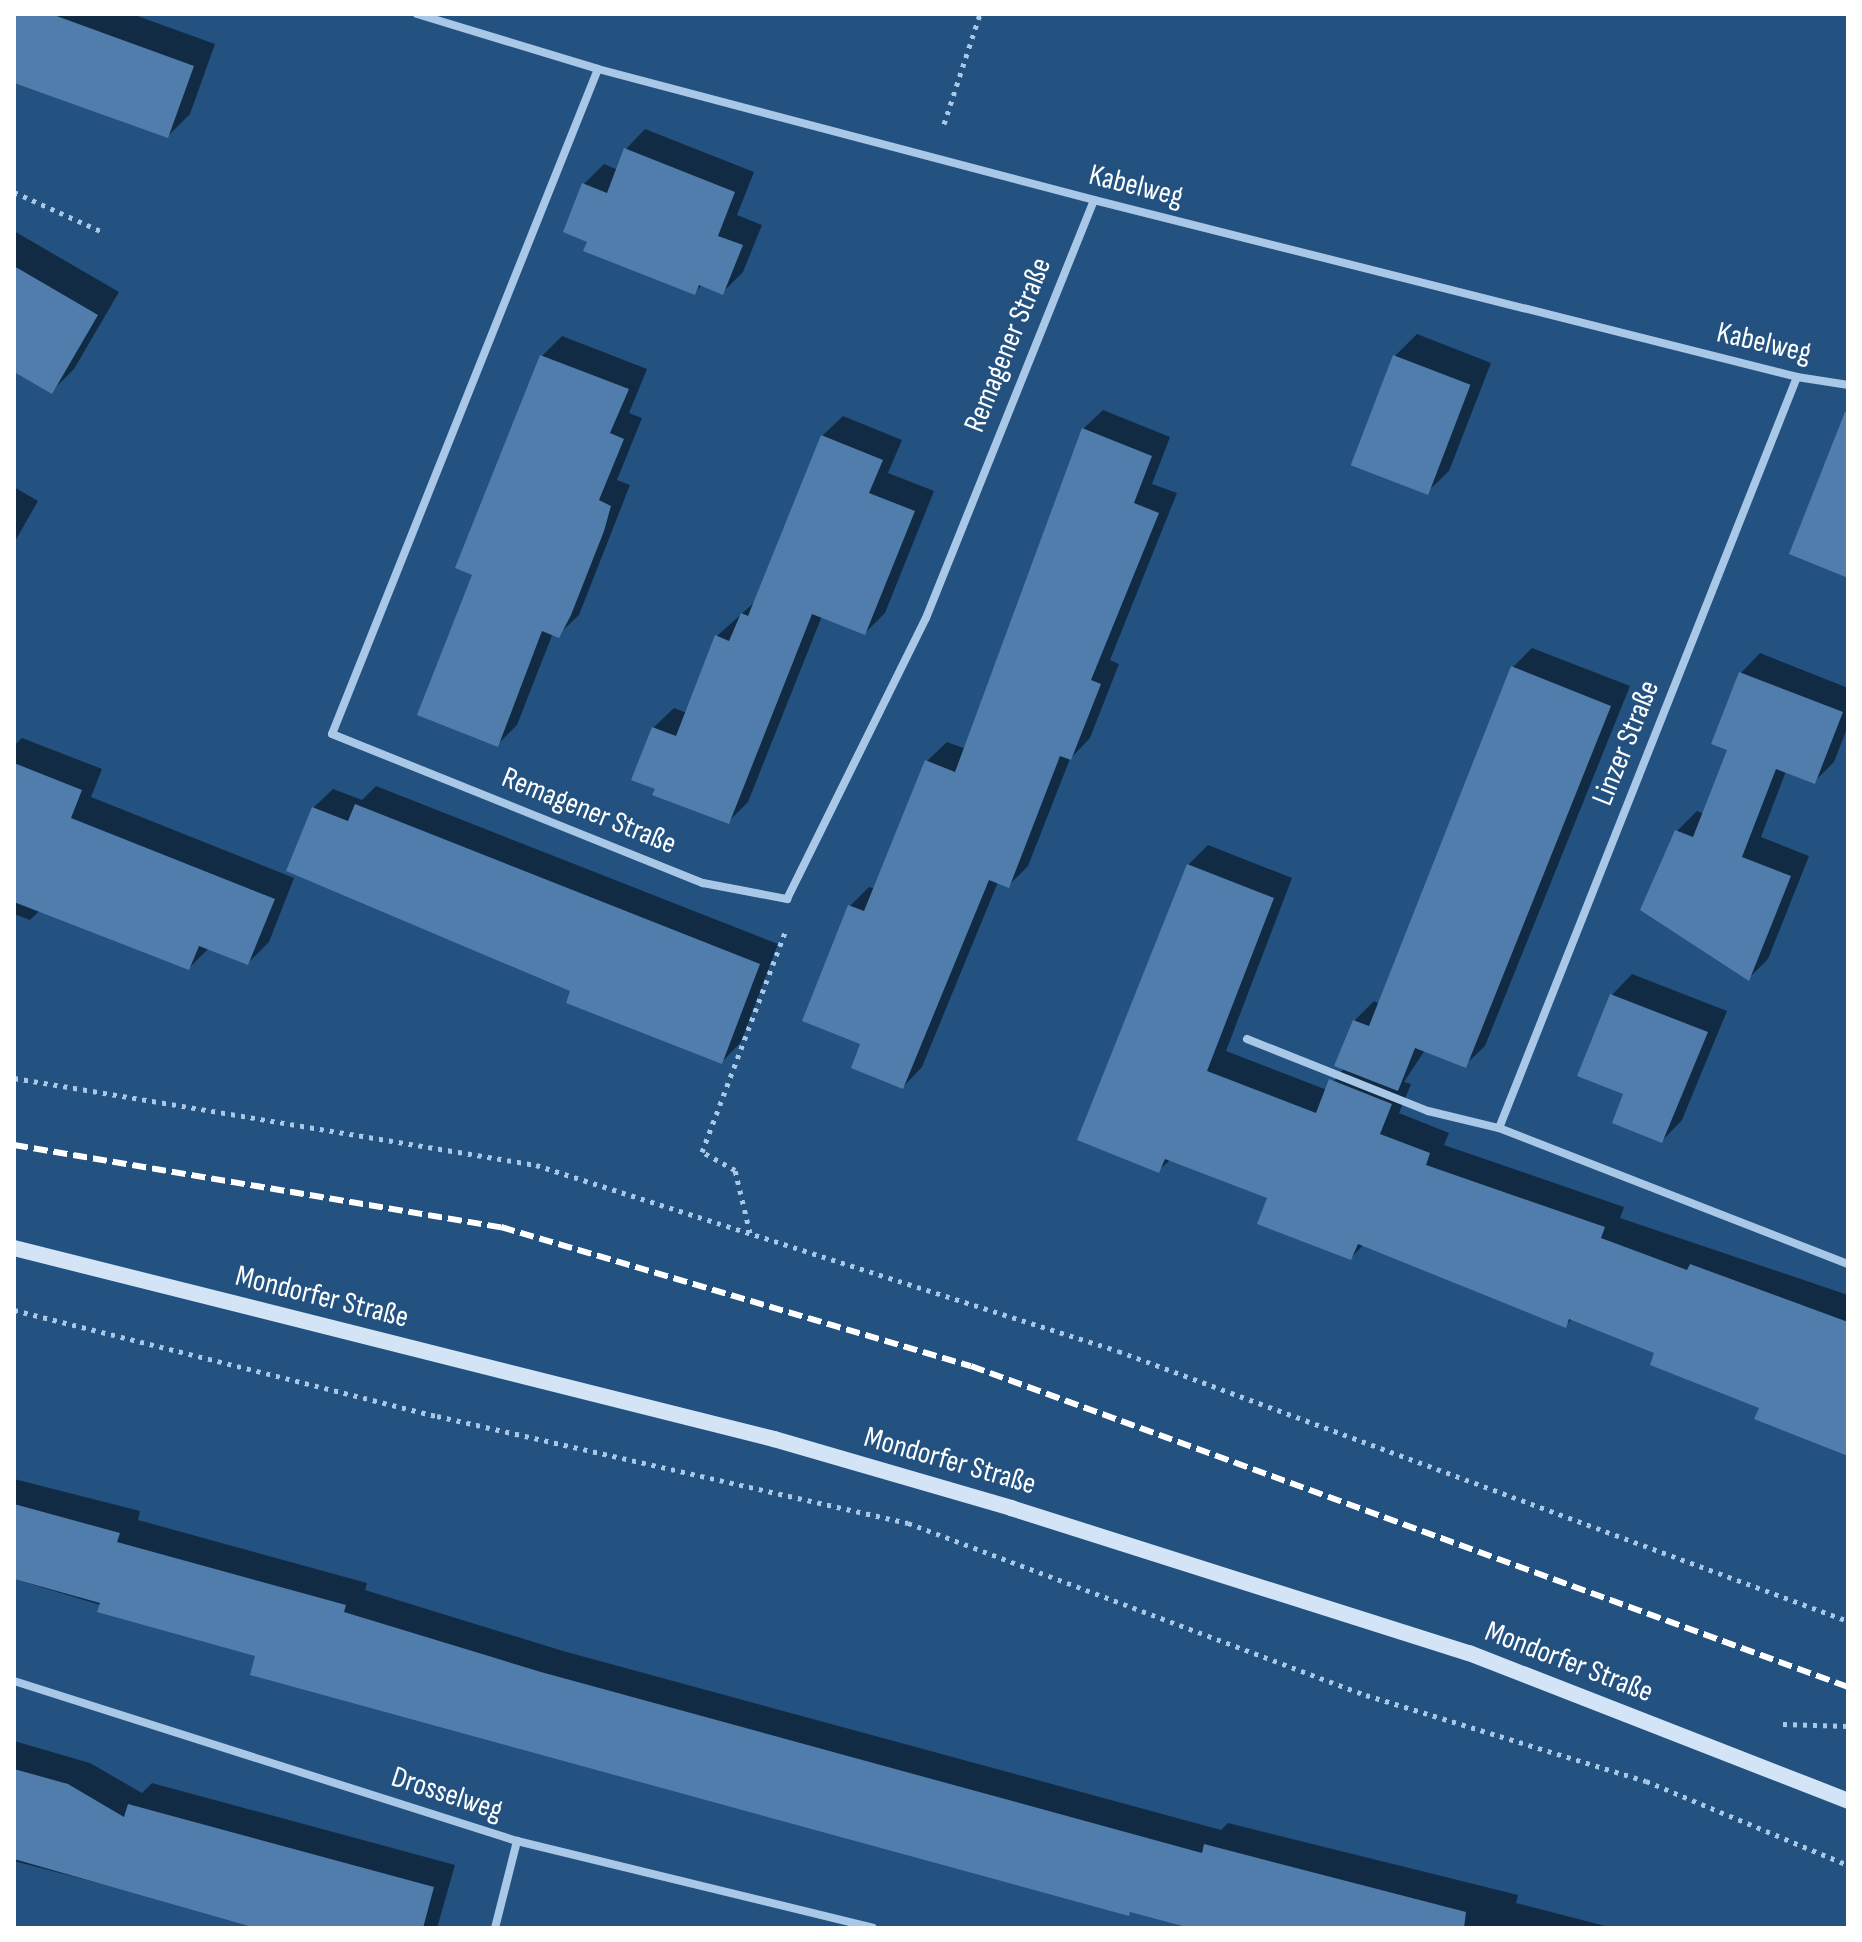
<!DOCTYPE html>
<html>
<head>
<meta charset="utf-8">
<style>
	body { margin:0 }
	#map { position:relative; width:1862px; height:1942px; overflow:hidden; background:#235180; font-family:"Sofia Sans Condensed",sans-serif }
	div>[style] { position:absolute }
	.shadow>* { inset:0; background:#0007 }
	.building>* { inset:0; background:#507dab; transform-origin:0 0 }
	.path>* { height:5px; margin-top:-2.5px; transform-origin:0; background:repeating-linear-gradient(90deg,#a9c8e7 0 4px,transparent 0 10px) }
	.street>* { height:8px; margin:-4px; padding:0 4px; transform-origin:4px; border-radius:4px; background:#a9c8e7 }
	.secondary>* { height:16px; margin:-8px; padding:0 8px; transform-origin:8px; border-radius:8px; background:#d3e4f6 }
	.rail>* { height:6px; margin-top:-3px; transform-origin:0; background:repeating-linear-gradient(90deg,#fff 0 14px,transparent 0 20px) }
	span { translate:-50% -50%; white-space:nowrap; text-align:center; line-height:1.15; -webkit-text-stroke:6px #235180; paint-order:stroke }
	.street-label { font-size:30px; color:#fff }
	.frame { position:absolute; inset:0; border:16px solid #fff; pointer-events:none }
</style>
</head>
<body>
<div id="map">
	<div class="shadow">
		<i style="clip-path:polygon(14px 14px,132px 14px,215px 44px,190px 114px,168px 136px,14px 83px)"></i>
		<i style="clip-path:polygon(645px 129px,754px 172px,737px 215px,762px 225px,743px 272px,723px 292px,703px 284px,694px 293px,590px 241px,584px 184px,604px 164px,618px 170px,625px 150px)"></i>
		<i style="clip-path:polygon(14px 231px,119px 292px,74px 369px,52px 391px,14px 369px)"></i>
		<i style="clip-path:polygon(1417px 334px,1491px 363px,1449px 471px,1426px 493px,1395px 356px)"></i>
		<i style="clip-path:polygon(562px 336px,647px 369px,629px 413px,642px 418px,617px 480px,630px 485px,579px 615px,558px 635px,553px 633px,517px 725px,497px 745px,474px 574px,542px 356px)"></i>
		<i style="clip-path:polygon(1103px 410px,1170px 437px,1152px 484px,1177px 493px,1110px 660px,1119px 664px,1090px 738px,1070px 759px,1028px 866px,1008px 886px,998px 882px,922px 1067px,903px 1087px,850px 906px,869px 887px,876px 889px,927px 761px,947px 742px,966px 749px,1083px 429px)"></i>
		<i style="clip-path:polygon(843px 416px,902px 440px,888px 473px,934px 491px,885px 613px,865px 633px,822px 616px,748px 802px,728px 822px,657px 788px,653px 728px,674px 708px,687px 713px,717px 636px,757px 600px,822px 436px)"></i>
		<i style="clip-path:polygon(14px 487px,38px 501px,14px 543px)"></i>
		<i style="clip-path:polygon(1532px 648px,1630px 686px,1485px 1046px,1465px 1065px,1425px 1050px,1404px 1082px,1411px 1084px,1399px 1113px,1449px 1133px,1444px 1145px,1624px 1207px,1620px 1218px,1848px 1295px,1848px 1454px,1657px 1352px,1573px 1318px,1565px 1326px,1364px 1244px,1351px 1258px,1269px 1197px,1171px 1159px,1159px 1170px,1188px 865px,1208px 845px,1292px 878px,1226px 1051px,1327px 1090px,1344px 1068px,1354px 1021px,1374px 1001px,1380px 1004px,1513px 667px)"></i>
		<i style="clip-path:polygon(1760px 653px,1848px 688px,1848px 726px,1834px 762px,1814px 782px,1786px 771px,1761px 837px,1809px 856px,1768px 959px,1749px 978px,1642px 910px,1677px 831px,1697px 811px,1704px 814px,1730px 749px,1741px 673px)"></i>
		<i style="clip-path:polygon(22px 738px,102px 769px,91px 797px,294px 878px,269px 942px,248px 963px,209px 948px,189px 968px,40px 910px,30px 920px,14px 914px,14px 746px)"></i>
		<i style="clip-path:polygon(376px 786px,778px 944px,741px 1042px,722px 1062px,573px 990px,313px 808px,333px 789px,362px 800px)"></i>
		<i style="clip-path:polygon(1632px 974px,1727px 1011px,1682px 1120px,1662px 1141px,1625px 1092px,1612px 995px)"></i>
		<i style="clip-path:polygon(14px 1479px,140px 1511px,138px 1520px,367px 1583px,365px 1590px,563px 1651px,1221px 1830px,1228px 1823px,1518px 1895px,1516px 1903px,1613px 1928px,1201px 1928px,1132px 1911px,1128px 1914px,14px 1579px)"></i>
		<i style="clip-path:polygon(14px 1741px,90px 1763px,142px 1793px,152px 1783px,455px 1865px,437px 1928px,270px 1928px,14px 1861px)"></i>
	</div>
	<div class="building">
		<i style="clip-path:polygon(14px 14px,51px 14px,194px 66px,168px 138px,14px 83px)"></i>
		<i style="clip-path:polygon(624px 148px,735px 192px,718px 236px,743px 245px,723px 295px,699px 285px,695px 295px,583px 251px,587px 242px,563px 232px,582px 183px,607px 193px)"></i>
		<i style="clip-path:polygon(14px 266px,98px 315px,52px 394px,14px 372px)"></i>
		<i style="clip-path:polygon(540px 355px,629px 389px,610px 433px,624px 439px,599px 500px,611px 506px,604px 531px,571px 615px,559px 638px,542px 631px,498px 747px,417px 715px,472px 575px,455px 568px)"></i>
		<i style="left:1393px;top:355px;width:83px;height:118px;rotate:21deg"></i>
		<i style="clip-path:polygon(1845px 412px,1848px 412px,1848px 578px,1789px 554px)"></i>
		<i style="clip-path:polygon(1082px 428px,1152px 456px,1134px 503px,1159px 513px,1091px 680px,1101px 684px,1071px 760px,1060px 756px,1009px 888px,989px 880px,903px 1089px,851px 1068px,860px 1044px,802px 1021px,848px 905px,864px 911px,925px 760px,955px 772px)"></i>
		<i style="clip-path:polygon(821px 435px,883px 460px,869px 493px,915px 511px,865px 635px,812px 614px,729px 824px,652px 795px,655px 789px,631px 780px,652px 727px,676px 736px,715px 635px,729px 641px,741px 613px,748px 616px)"></i>
		<i style="clip-path:polygon(1511px 666px,1611px 706px,1466px 1068px,1415px 1048px,1398px 1091px,1334px 1066px,1353px 1020px,1369px 1026px)"></i>
		<i style="clip-path:polygon(1739px 672px,1843px 712px,1815px 784px,1776px 769px,1742px 857px,1791px 876px,1749px 981px,1640px 910px,1675px 830px,1693px 837px,1727px 750px,1711px 744px)"></i>
		<i style="clip-path:polygon(14px 763px,82px 790px,71px 818px,275px 899px,248px 965px,199px 946px,189px 970px,14px 902px)"></i>
		<i style="clip-path:polygon(355px 804px,760px 964px,722px 1064px,566px 1003px,570px 991px,286px 871px,312px 807px,348px 821px)"></i>
		<i style="clip-path:polygon(1187px 864px,1274px 898px,1207px 1071px,1316px 1113px,1329px 1079px,1392px 1104px,1380px 1134px,1430px 1153px,1426px 1165px,1605px 1227px,1601px 1238px,1687px 1270px,1690px 1264px,1848px 1322px,1848px 1456px,1754px 1419px,1759px 1408px,1650px 1365px,1654px 1353px,1569px 1319px,1566px 1328px,1358px 1244px,1351px 1260px,1257px 1224px,1267px 1198px,1165px 1159px,1159px 1173px,1077px 1140px)"></i>
		<i style="clip-path:polygon(1610px 994px,1708px 1032px,1662px 1143px,1612px 1123px,1623px 1094px,1577px 1076px)"></i>
		<i style="clip-path:polygon(14px 1504px,120px 1533px,117px 1542px,346px 1605px,344px 1612px,541px 1672px,1202px 1853px,1204px 1844px,1466px 1912px,1464px 1928px,1190px 1928px,1130px 1912px,1129px 1916px,250px 1675px,255px 1656px,97px 1612px,100px 1603px,14px 1579px)"></i>
		<i style="clip-path:polygon(14px 1769px,68px 1784px,124px 1817px,128px 1804px,434px 1887px,423px 1928px,256px 1928px,14px 1859px)"></i>
	</div>
	<div class="path">
		<i style="left:944px;top:124px;width:116px;rotate:-71.9deg"></i>
		<i style="left:14px;top:192px;width:98px;rotate:24.2deg"></i>
		<i style="left:14px;top:1078px;width:529px;rotate:9.46deg"></i>
		<i style="left:536px;top:1165px;width:611px;rotate:17.72deg"></i>
		<i style="left:1118px;top:1351px;width:778px;rotate:20.3deg"></i>
		<i style="left:750px;top:1233px;width:65px;rotate:-103.4deg"></i>
		<i style="left:735px;top:1170px;width:38px;rotate:-151deg"></i>
		<i style="left:702px;top:1152px;width:235px;rotate:-69.3deg"></i>
		<i style="left:14px;top:1310px;width:436px;rotate:14.1deg"></i>
		<i style="left:437px;top:1416px;width:483px;rotate:12.8deg"></i>
		<i style="left:908px;top:1523px;width:489px;rotate:20.6deg"></i>
		<i style="left:1366px;top:1695px;width:293px;rotate:17.1deg"></i>
		<i style="left:1646px;top:1781px;width:219px;rotate:22.6deg"></i>
		<i style="left:1783px;top:1724px;width:65px;rotate:1.8deg"></i>
	</div>
	<div class="street">
		<i style="left:417px;top:14px;width:189px;rotate:16.9deg"></i>
		<i style="left:598px;top:69px;width:513px;rotate:14.79deg"></i>
		<i style="left:1094px;top:200px;width:725px;rotate:14.13deg"></i>
		<i style="left:1797px;top:377px;width:52px;rotate:8.9deg"></i>
		<i style="left:598px;top:69px;width:716px;rotate:111.8deg"></i>
		<i style="left:332px;top:734px;width:400px;rotate:21.9deg"></i>
		<i style="left:703px;top:883px;width:86px;rotate:10.8deg"></i>
		<i style="left:787px;top:899px;width:313px;rotate:-63.7deg"></i>
		<i style="left:926px;top:618px;width:450px;rotate:-68.1deg"></i>
		<i style="left:1797px;top:377px;width:808px;rotate:111.64deg"></i>
		<i style="left:1499px;top:1128px;width:375px;rotate:21.3deg"></i>
		<i style="left:1247px;top:1039px;width:195px;rotate:21.7deg"></i>
		<i style="left:1428px;top:1111px;width:73px;rotate:13.5deg"></i>
		<i style="left:14px;top:1681px;width:528px;rotate:17.65deg"></i>
		<i style="left:517px;top:1841px;width:366px;rotate:13.7deg"></i>
		<i style="left:495px;top:1928px;width:90px;rotate:-75.8deg"></i>
	</div>
	<div class="secondary">
		<i style="left:14px;top:1248px;width:784px;rotate:14.11deg"></i>
		<i style="left:774px;top:1439px;width:247px;rotate:16.2deg"></i>
		<i style="left:1011px;top:1508px;width:480px;rotate:17.6deg"></i>
		<i style="left:1469px;top:1653px;width:407px;rotate:21.3deg"></i>
	</div>
	<div class="rail">
		<i style="left:14px;top:1145px;width:494px;rotate:9.6deg"></i>
		<i style="left:501px;top:1227px;width:490px;rotate:16.5deg"></i>
		<i style="left:971px;top:1366px;width:934px;rotate:20.1deg"></i>
	</div>
	<div class="street-label">
		<span style="left:1136px;top:186px;rotate:14deg">Kabelweg</span>
		<span style="left:1764px;top:343px;rotate:13deg">Kabelweg</span>
		<span style="left:1008px;top:345px;rotate:-68deg">Remagener Straße</span>
		<span style="left:1626px;top:743px;rotate:-68deg">Linzer Straße</span>
		<span style="left:589px;top:811px;rotate:22deg">Remagener Straße</span>
		<span style="left:322px;top:1297px;rotate:14deg">Mondorfer Straße</span>
		<span style="left:950px;top:1461px;rotate:16deg">Mondorfer Straße</span>
		<span style="left:1569px;top:1662px;rotate:21deg">Mondorfer Straße</span>
		<span style="left:447px;top:1794px;rotate:18deg">Drosselweg</span>
	</div>
	<div class="frame"></div>
</div>
</body>
</html>
